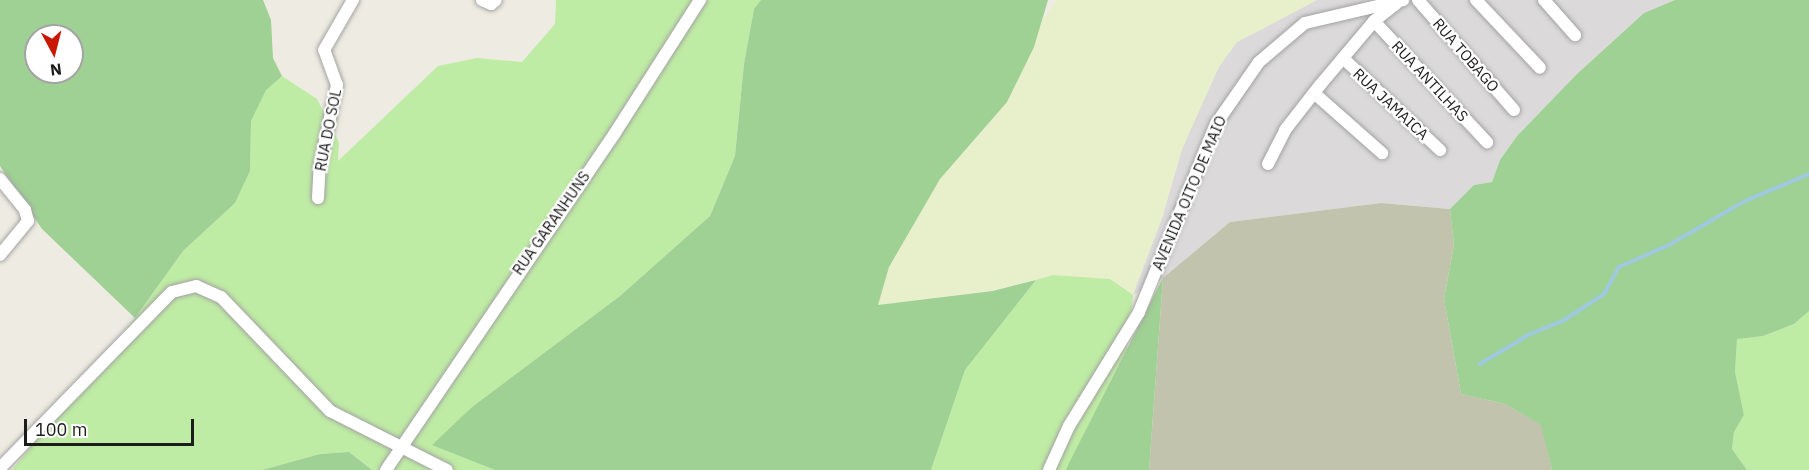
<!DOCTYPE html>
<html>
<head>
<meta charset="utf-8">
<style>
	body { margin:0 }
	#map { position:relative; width:1809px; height:470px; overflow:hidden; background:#eeece2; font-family:"IBM Plex Sans",sans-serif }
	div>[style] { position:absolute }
	.residential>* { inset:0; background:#dbd9d9 }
	.construction>* { inset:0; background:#c1c3ad }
	.farmland>* { inset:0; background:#e8efcb }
	.grass>* { inset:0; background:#bfeca4 }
	.forest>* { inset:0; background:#9fd094 }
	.stream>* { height:4px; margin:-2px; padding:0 2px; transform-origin:2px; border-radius:2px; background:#9fc9df }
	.roads { filter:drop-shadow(0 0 2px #a3a3a3) drop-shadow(0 0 2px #a3a3a3) }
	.street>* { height:12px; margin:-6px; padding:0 6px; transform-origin:6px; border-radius:6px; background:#fff }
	span { translate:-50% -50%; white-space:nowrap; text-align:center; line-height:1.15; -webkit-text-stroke:4.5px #fff; paint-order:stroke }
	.street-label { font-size:15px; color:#1c1c1c }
	.north { position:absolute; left:24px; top:24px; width:60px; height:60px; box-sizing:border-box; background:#fff; border:2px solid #a4a4a4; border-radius:50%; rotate:173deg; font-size:16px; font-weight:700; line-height:24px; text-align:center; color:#1c1c1c }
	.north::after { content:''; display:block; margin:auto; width:21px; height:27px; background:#c91700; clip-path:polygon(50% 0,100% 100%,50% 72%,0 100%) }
	.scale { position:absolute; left:24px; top:419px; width:170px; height:27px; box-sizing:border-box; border:3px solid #1c1c1c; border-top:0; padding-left:8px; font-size:18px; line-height:21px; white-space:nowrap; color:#1c1c1c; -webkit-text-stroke:4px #fff; paint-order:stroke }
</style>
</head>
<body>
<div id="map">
	<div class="residential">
		<i style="clip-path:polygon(1317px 0,1675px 0,1644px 13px,1577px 74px,1517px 136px,1500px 160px,1492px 182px,1474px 185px,1450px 209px,1381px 203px,1230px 222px,1163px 278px,1133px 295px,1162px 218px,1182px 149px,1218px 67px,1237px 42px)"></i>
	</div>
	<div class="construction">
		<i style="clip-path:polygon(1381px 203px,1450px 209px,1454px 245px,1444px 299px,1461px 394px,1505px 404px,1542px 425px,1552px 470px,1149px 470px,1163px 278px,1230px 222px)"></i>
	</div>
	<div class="farmland">
		<i style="clip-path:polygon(1057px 0,1317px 0,1237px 42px,1219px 67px,1182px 149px,1162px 218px,1133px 295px,1110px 279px,1053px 275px,993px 291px,878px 305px,889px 267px,940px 179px,1007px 102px,1041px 23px)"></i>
	</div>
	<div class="grass">
		<i style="clip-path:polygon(556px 0,761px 0,754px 9px,744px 64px,735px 156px,710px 216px,620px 296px,472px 407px,433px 445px,495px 470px,372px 470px,349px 452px,320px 454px,262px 470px,12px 470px,135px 318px,183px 251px,235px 203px,250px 171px,251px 121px,266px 89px,282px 76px,317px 99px,339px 142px,338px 161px,438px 66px,477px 58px,522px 62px,555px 24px)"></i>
		<i style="clip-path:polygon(1053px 275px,1110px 279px,1133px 295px,1127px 349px,1066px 470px,931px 470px,965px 370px,1036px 280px)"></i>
		<i style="clip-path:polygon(1809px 311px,1809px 470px,1747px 470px,1732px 449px,1734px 432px,1744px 415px,1735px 372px,1737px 338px,1763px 336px,1794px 324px)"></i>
	</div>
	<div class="forest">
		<i style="clip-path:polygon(evenodd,0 0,263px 0,271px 20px,273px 58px,282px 76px,266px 90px,251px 121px,250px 171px,235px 203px,183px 251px,135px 318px,42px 229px,0 166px,0 0,36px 36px,72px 36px,72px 72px,36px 72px,36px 36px)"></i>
		<i style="clip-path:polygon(761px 0,1048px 0,1034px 47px,1007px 102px,940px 179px,889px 267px,878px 305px,993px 291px,1036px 280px,965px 370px,931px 470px,495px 470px,432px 445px,472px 407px,620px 296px,710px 216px,735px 156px,744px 64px,754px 9px)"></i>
		<i style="clip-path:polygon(1675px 0,1809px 0,1809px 311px,1794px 324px,1763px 336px,1737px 339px,1735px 372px,1744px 415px,1734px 432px,1732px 449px,1747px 470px,1552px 470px,1541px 425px,1505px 404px,1461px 394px,1444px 299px,1454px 245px,1450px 209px,1474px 185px,1492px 182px,1500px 160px,1517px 136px,1577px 74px,1644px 13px)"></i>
		<i style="clip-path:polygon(1163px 278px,1149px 470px,1066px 470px,1068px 465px)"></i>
		<i style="clip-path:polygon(349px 452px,372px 470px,262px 470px,320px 454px)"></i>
	</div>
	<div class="stream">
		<i style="left:1480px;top:364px;width:58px;rotate:-31deg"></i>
		<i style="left:1530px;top:334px;width:37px;rotate:-22deg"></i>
		<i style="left:1564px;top:320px;width:48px;rotate:-33deg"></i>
		<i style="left:1604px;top:294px;width:31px;rotate:-61deg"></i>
		<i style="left:1619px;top:267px;width:55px;rotate:-23.7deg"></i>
		<i style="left:1669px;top:245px;width:88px;rotate:-30.1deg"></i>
		<i style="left:1745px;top:201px;width:69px;rotate:-22.9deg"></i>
	</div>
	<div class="roads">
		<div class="street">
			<i style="left:482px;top:0;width:10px;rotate:24deg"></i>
			<i style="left:491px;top:4px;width:6px;rotate:-39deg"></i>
			<i style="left:1418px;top:0;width:146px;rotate:48.9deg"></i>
			<i style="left:1476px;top:0;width:93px;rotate:46.7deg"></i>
			<i style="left:1544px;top:0;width:47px;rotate:48.5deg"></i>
			<i style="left:1374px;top:21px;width:166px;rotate:47deg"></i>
			<i style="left:1343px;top:58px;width:134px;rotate:43.5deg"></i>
			<i style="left:1314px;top:93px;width:91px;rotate:41.4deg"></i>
			<i style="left:1268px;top:164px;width:38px;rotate:-63deg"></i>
			<i style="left:1285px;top:130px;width:58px;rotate:-52deg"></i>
			<i style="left:1321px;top:84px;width:82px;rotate:-49.9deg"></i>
			<i style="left:1374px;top:21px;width:28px;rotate:-38deg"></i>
			<i style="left:0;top:179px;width:40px;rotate:51deg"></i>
			<i style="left:25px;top:210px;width:11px;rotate:75deg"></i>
			<i style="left:28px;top:221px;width:44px;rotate:129.5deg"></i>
			<i style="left:318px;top:198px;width:33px;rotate:-87deg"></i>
			<i style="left:320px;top:165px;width:82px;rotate:-78deg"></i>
			<i style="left:337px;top:85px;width:37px;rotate:-110deg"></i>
			<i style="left:324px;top:50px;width:58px;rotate:-59.9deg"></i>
			<i style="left:0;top:468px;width:246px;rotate:-45.7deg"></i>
			<i style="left:172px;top:292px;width:25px;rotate:-14deg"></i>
			<i style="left:196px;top:286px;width:27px;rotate:24deg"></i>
			<i style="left:221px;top:297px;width:158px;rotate:46.3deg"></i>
			<i style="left:330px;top:411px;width:131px;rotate:26.8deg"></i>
			<i style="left:386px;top:470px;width:407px;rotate:-55.8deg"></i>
			<i style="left:615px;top:133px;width:158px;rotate:-57.4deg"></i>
			<i style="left:1049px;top:470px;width:48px;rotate:-65.6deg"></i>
			<i style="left:1069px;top:426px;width:134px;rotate:-58.4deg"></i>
			<i style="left:1139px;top:312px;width:203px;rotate:-67.7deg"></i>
			<i style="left:1216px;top:124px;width:75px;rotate:-55.3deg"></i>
			<i style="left:1259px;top:62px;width:60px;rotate:-40.3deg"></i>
			<i style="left:1305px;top:23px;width:101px;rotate:-13.2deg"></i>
		</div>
	</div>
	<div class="street-label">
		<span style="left:1466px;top:55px;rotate:49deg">RUA TOBAGO</span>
		<span style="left:1430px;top:81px;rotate:47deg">RUA ANTILHAS</span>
		<span style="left:1391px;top:104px;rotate:43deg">RUA JAMAICA</span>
		<span style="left:328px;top:130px;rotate:-79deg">RUA DO SOL</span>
		<span style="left:1189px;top:193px;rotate:-67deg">AVENIDA OITO DE MAIO</span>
		<span style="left:551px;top:223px;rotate:-55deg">RUA GARANHUNS</span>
	</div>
	<div class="north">N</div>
	<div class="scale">100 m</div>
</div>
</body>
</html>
